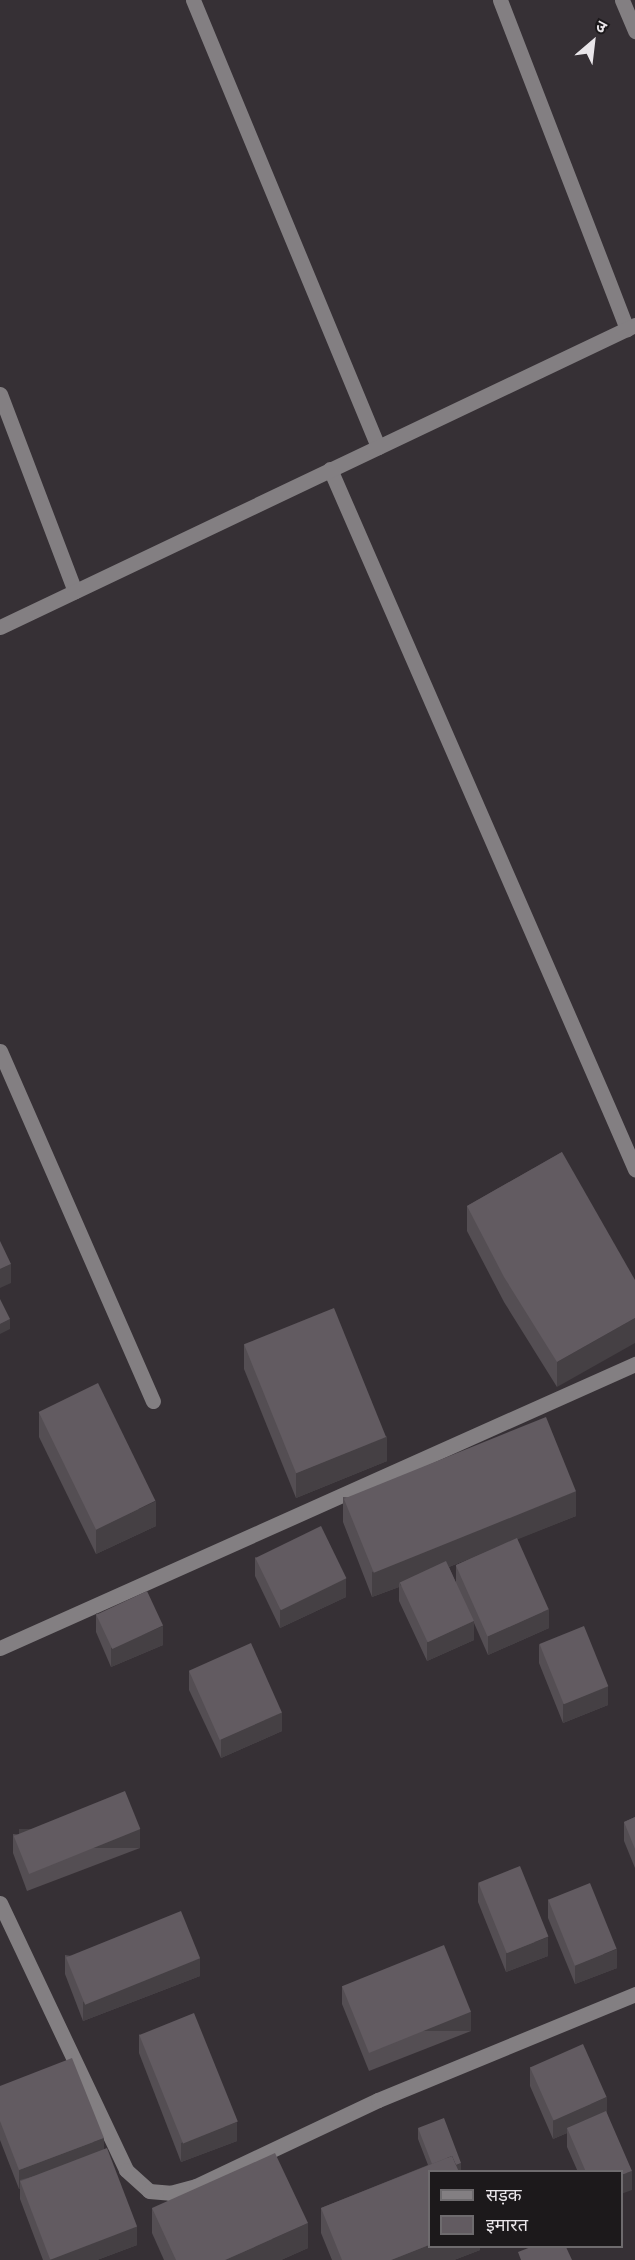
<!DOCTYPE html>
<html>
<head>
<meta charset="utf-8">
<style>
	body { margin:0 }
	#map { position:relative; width:635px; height:2260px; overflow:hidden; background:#363035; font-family:"PT Sans","Noto Sans Devanagari",sans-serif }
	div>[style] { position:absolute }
	.minor>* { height:15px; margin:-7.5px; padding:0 7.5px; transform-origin:7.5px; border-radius:7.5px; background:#837f82 }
	.wall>* { inset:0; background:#544e53 }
	.shaded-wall>* { inset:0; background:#454044; transform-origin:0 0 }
	.building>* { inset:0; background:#625b61; transform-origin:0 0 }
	span { translate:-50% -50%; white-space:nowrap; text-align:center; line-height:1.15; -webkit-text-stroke:6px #1c191b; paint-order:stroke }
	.legend { position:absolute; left:428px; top:2170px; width:195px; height:78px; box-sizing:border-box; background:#1c191b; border:2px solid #6e6b6e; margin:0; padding:8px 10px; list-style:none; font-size:18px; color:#eae6ea }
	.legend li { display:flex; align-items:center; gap:12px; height:30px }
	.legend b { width:30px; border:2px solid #6e6b6e }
	.north { position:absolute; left:563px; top:12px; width:60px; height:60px; -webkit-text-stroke:4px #1c191b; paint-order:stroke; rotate:28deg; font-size:16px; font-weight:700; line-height:24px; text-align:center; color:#eae6ea }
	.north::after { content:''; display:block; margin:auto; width:21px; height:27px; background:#eae6ea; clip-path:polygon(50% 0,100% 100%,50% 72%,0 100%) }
</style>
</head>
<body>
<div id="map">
	<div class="minor">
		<i style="left:193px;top:0;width:484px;rotate:67.5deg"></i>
		<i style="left:500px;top:0;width:353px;rotate:68.9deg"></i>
		<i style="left:622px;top:0;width:34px;rotate:67deg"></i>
		<i style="left:0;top:394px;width:211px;rotate:69.2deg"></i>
		<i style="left:330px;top:469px;width:764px;rotate:66.46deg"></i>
		<i style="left:0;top:627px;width:703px;rotate:-25.44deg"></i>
		<i style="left:0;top:1051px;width:382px;rotate:66.4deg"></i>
		<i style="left:0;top:1648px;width:696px;rotate:-24.1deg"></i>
		<i style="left:0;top:1903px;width:295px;rotate:64.7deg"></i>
		<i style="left:126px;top:2170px;width:31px;rotate:42deg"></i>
		<i style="left:149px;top:2191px;width:21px;rotate:5deg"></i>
		<i style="left:170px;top:2193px;width:27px;rotate:-15deg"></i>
		<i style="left:196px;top:2186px;width:201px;rotate:-25.3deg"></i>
		<i style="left:378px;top:2100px;width:278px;rotate:-22.4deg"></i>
	</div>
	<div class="wall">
		<i style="clip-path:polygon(562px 1152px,557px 1387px,504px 1302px,467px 1231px,467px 1206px)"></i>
		<i style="clip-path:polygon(244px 1344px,387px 1461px,296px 1498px,244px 1369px)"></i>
		<i style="clip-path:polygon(39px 1412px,156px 1526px,96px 1554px,39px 1437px)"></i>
		<i style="clip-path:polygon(evenodd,343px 1497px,576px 1516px,517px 1539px,549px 1628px,488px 1655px,474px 1623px,474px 1640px,427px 1661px,399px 1601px,399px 1587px,372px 1597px,343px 1522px,343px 1497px,480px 1554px,456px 1565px,456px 1583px,449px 1567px,480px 1554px)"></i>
		<i style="clip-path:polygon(255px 1557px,346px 1597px,280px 1628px,255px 1576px)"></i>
		<i style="clip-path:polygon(96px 1613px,163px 1645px,111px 1667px,96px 1632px)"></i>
		<i style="clip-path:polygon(539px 1644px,608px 1705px,563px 1723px,539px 1663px)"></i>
		<i style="clip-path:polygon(189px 1671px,282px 1731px,221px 1758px,189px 1690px)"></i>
		<i style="clip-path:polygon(635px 1817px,635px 1868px,624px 1841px,624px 1822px)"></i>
		<i style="clip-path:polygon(13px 1834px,140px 1848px,27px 1891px,13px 1853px)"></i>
		<i style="clip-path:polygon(478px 1883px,548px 1956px,506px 1972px,478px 1902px)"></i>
		<i style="clip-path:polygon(548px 1899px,617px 1968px,575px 1984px,548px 1918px)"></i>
		<i style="clip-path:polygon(65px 1955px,200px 1976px,83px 2021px,65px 1974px)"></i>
		<i style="clip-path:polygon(342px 1986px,471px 2031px,369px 2071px,342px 2004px)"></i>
		<i style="clip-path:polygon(139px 2034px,237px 2141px,181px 2162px,139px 2053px)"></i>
		<i style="clip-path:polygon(530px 2067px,607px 2114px,632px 2190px,621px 2172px,578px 2172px,567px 2147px,567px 2133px,553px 2139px,530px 2086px)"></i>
		<i style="clip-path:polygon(0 2086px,104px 2149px,137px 2245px,97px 2260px,43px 2260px,20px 2199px,20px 2189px,19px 2189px,0 2140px)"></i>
		<i style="clip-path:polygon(418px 2128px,461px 2172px,429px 2172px,480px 2247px,480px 2250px,454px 2260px,332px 2260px,321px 2233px,321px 2208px,428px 2165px,418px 2139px)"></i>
		<i style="clip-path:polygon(152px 2208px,308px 2248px,281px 2260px,164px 2260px,152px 2233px)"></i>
	</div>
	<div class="shaded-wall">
		<i style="clip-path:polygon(11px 1264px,11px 1283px,0 1288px,0 1269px)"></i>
		<i style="clip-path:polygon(635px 1318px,635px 1343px,557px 1387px,557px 1362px)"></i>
		<i style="clip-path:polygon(10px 1319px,10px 1329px,0 1334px,0 1324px)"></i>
		<i style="clip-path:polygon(387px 1436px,387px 1461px,296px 1498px,296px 1473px)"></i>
		<i style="clip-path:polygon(576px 1491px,576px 1516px,401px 1586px,399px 1582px,399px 1587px,372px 1597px,372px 1572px)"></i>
		<i style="clip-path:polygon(156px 1501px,156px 1526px,96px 1554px,96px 1529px)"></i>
		<i style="clip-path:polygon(346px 1578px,346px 1597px,280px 1628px,280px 1609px)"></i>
		<i style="clip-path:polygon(549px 1609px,549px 1628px,488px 1655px,488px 1636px)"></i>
		<i style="clip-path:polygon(474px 1621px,474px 1640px,427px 1661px,427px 1642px)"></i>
		<i style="clip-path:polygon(163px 1626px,163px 1645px,111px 1667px,111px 1648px)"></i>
		<i style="clip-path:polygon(608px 1686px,608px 1705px,563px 1723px,563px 1704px)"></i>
		<i style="clip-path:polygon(282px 1712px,282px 1731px,221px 1758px,221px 1739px)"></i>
		<i style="left:140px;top:1829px;width:19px;height:121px;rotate:90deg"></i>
		<i style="clip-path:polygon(548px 1937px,548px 1956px,506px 1972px,506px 1953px)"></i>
		<i style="clip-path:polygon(617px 1949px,617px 1968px,575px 1984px,575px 1965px)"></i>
		<i style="clip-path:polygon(200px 1958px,200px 1976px,83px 2021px,83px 2002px)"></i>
		<i style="left:471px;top:2012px;width:19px;height:110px;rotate:90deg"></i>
		<i style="clip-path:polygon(607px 2097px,607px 2116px,567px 2128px,567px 2133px,553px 2139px,553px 2120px)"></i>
		<i style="clip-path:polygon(237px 2122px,237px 2141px,181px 2162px,181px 2143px)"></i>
		<i style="clip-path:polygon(104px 2138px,104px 2157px,20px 2180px,20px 2189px,19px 2189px,19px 2170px)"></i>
		<i style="clip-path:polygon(461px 2163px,461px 2172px,441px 2172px)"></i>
		<i style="clip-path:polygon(632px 2171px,632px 2190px,621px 2194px,621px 2175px)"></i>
		<i style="clip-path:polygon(308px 2223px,308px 2248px,281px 2260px,225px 2260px)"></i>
		<i style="clip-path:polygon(137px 2226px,137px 2245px,97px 2260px,50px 2260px,50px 2258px)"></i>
		<i style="clip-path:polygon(429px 2245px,429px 2247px,480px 2247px,480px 2250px,454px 2260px,391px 2260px)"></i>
	</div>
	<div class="building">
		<i style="clip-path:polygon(562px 1152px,635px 1280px,635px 1318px,557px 1362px,504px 1277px,467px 1206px)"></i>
		<i style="clip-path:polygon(0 1241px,11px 1264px,0 1269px)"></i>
		<i style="clip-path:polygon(0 1299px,10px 1319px,0 1324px)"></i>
		<i style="left:334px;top:1308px;width:139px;height:97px;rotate:68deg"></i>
		<i style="left:98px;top:1383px;width:131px;height:66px;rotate:64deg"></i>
		<i style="left:546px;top:1417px;width:80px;height:218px;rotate:68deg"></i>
		<i style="left:321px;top:1526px;width:58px;height:73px;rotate:64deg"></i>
		<i style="left:517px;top:1538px;width:78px;height:67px;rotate:66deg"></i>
		<i style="left:446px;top:1561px;width:66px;height:51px;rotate:65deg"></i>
		<i style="left:147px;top:1591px;width:38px;height:56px;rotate:65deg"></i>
		<i style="left:584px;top:1626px;width:65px;height:48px;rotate:68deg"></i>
		<i style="left:251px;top:1643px;width:76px;height:68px;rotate:66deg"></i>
		<i style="left:125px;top:1791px;width:41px;height:120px;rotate:68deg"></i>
		<i style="clip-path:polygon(635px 1817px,635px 1849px,624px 1822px)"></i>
		<i style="left:520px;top:1866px;width:76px;height:45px;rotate:68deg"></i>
		<i style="left:590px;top:1883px;width:71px;height:45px;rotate:68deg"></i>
		<i style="left:181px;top:1911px;width:51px;height:124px;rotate:68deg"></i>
		<i style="left:444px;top:1945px;width:72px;height:110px;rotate:68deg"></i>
		<i style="left:194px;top:2013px;width:117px;height:59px;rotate:68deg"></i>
		<i style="left:583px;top:2044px;width:58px;height:58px;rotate:66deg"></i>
		<i style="clip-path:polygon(72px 2058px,104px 2138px,19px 2170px,0 2121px,0 2086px)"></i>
		<i style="clip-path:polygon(606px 2111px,632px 2171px,621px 2175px,621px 2172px,586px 2172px,567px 2128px)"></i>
		<i style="clip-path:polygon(444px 2118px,461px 2163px,456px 2165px,452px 2156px,432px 2164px,418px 2128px)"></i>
		<i style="left:107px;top:2148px;width:84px;height:93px;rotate:69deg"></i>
		<i style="clip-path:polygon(275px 2153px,308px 2223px,225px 2260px,176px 2260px,152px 2208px)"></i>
		<i style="clip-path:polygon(452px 2156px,459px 2172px,429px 2172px,429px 2245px,391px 2260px,342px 2260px,321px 2208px)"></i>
		<i style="clip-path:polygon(531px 2247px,566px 2247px,572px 2260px,521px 2260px,518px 2252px)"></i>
	</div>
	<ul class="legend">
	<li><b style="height:8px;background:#837f82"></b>सड़क</li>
	<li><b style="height:16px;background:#625b61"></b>इमारत</li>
	</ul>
	<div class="north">उ</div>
</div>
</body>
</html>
